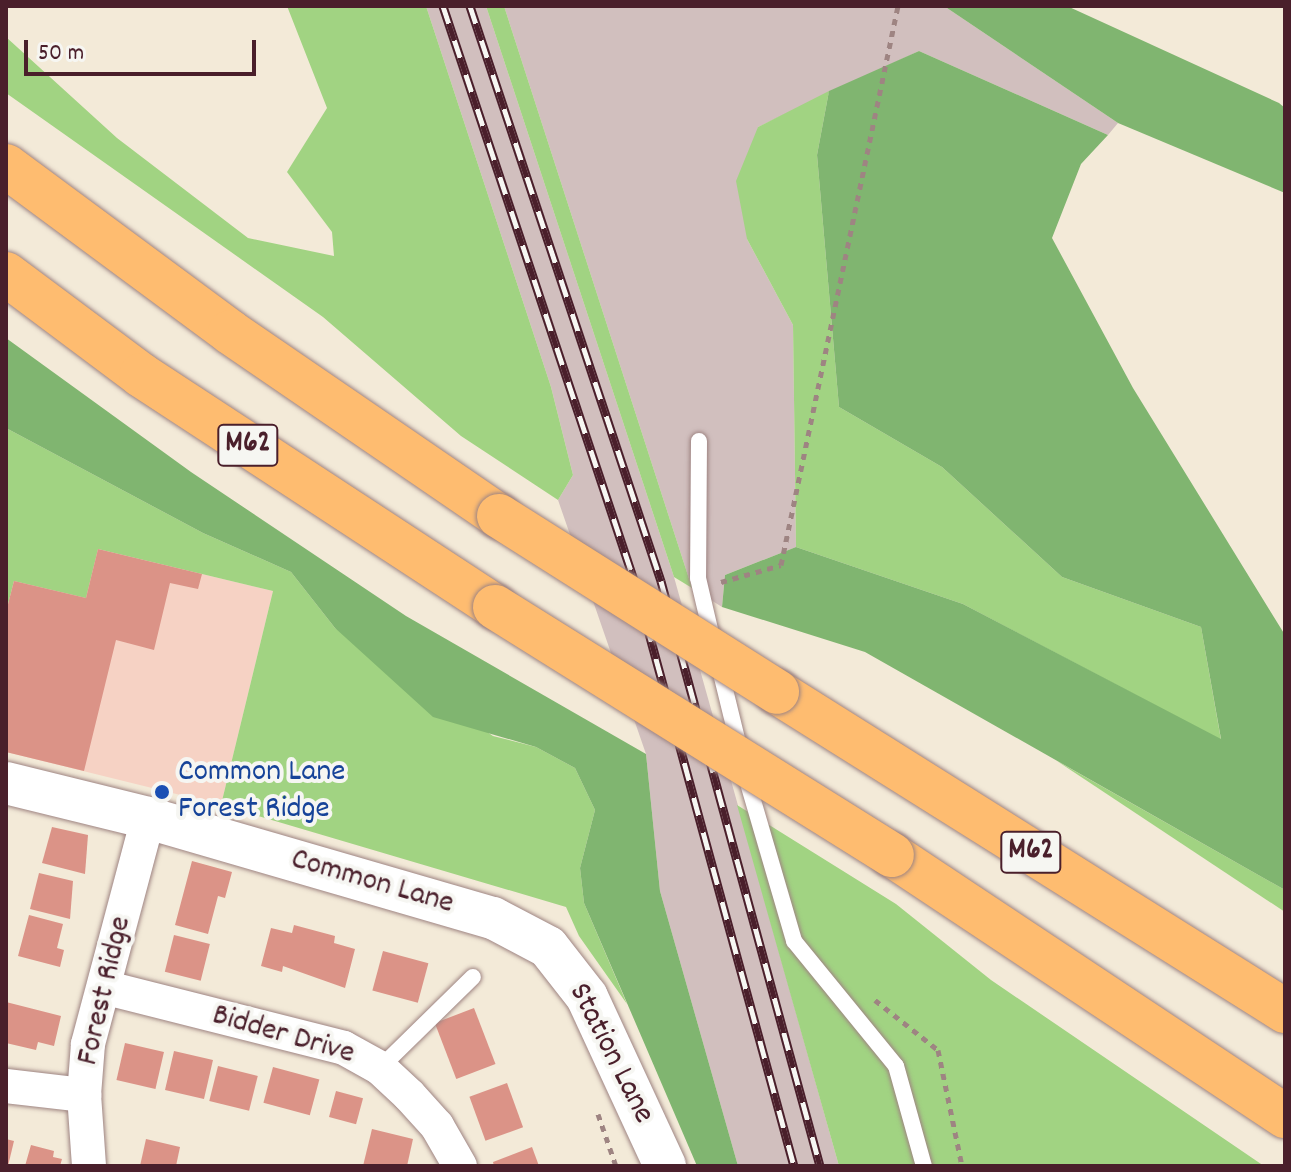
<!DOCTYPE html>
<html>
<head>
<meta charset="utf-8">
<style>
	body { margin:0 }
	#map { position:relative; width:1291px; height:1172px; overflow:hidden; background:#f3ead8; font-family:Dekko,sans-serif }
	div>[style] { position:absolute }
	.built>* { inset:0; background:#f6d2c4 }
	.industrial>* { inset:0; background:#d1bfbe }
	.green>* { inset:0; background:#a1d382 }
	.forest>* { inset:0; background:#80b570 }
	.building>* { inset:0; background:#db9387; transform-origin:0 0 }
	.path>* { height:5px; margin-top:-2.5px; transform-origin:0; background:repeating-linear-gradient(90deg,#9e8482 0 6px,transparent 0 12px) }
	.roads { filter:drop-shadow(0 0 2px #9e8482) drop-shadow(0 0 2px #9e8482) }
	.service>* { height:16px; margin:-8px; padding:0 8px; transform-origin:8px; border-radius:8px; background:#fff }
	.minor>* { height:34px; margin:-17px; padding:0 17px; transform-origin:17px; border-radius:17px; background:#fff }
	.tertiary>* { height:42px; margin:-21px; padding:0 21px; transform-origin:21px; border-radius:21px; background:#fff }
	.motorway>* { height:44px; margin:-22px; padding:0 22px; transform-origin:22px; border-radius:22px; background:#febc70 }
	.rail>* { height:9px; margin-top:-4.5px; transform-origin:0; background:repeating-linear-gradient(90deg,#f6f6f2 0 18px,#4a1f2b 0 36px); box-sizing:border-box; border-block:2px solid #4a1f2b }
	.bridges { filter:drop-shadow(0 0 2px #9e8482) drop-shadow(0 0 2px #9e8482) }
	.motorway-bridge>* { height:44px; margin:-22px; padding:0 22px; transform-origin:22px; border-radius:22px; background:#febc70 }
	.dots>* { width:22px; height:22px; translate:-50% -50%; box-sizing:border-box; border:4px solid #f6f6f2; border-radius:50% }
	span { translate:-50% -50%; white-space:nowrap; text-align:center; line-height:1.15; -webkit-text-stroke:8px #f6f6f2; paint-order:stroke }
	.shield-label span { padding:2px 6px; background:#f6f6f2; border:2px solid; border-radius:6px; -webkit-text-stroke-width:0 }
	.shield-label { font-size:30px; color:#4a1f2b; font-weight:700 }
	.transit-label { font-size:32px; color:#164399 }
	.left { translate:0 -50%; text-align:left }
	.street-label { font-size:32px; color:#4a1f2b }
	.frame { position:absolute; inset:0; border:8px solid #4a1f2b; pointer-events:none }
	.scale { position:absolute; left:24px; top:40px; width:232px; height:36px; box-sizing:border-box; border:4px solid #4a1f2b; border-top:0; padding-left:10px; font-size:24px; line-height:28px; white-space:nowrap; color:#4a1f2b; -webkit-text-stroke:6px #f6f6f2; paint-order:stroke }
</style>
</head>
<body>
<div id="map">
	<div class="built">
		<i style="clip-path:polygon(98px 549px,273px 591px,221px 805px,6px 752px,6px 612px,14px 581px)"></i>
	</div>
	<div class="industrial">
		<i style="clip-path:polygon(426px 6px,486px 6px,674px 577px,839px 1166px,738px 1166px,660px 891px,646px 754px,558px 500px,573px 475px,551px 387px)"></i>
		<i style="clip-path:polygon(504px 6px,944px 6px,1118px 123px,1108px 135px,919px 51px,758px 127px,747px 239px,793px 325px,796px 547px,725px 575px,722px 607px,692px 588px)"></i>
	</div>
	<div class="green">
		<i style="clip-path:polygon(287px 6px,426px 6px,551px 387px,573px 475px,558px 500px,461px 436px,323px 317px,6px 93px,6px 37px,117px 138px,248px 238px,334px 256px,332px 232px,287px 172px,327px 108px)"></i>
		<i style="clip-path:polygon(486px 6px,504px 6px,692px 588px,674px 577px)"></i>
		<i style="clip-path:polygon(829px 91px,817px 155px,839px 407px,942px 467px,1062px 577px,1201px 627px,1221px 740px,963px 604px,796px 547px,793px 325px,747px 239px,736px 181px,758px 127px)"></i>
		<i style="clip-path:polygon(6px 428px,203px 533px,291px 572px,335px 628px,493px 736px,536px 747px,575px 768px,595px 810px,580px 868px,584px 903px,627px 1004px,579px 936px,566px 907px,221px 805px,273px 591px,98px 549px,86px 598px,14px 581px,6px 612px)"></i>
		<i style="clip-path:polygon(1057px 761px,1285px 890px,1285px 912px)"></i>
		<i style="clip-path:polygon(737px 805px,896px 904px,991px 980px,1264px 1166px,839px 1166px)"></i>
	</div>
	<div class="forest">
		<i style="clip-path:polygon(944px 6px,1067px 6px,1279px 103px,1285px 108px,1285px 193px,1118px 123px)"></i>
		<i style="clip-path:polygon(919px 51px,1108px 135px,1081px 164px,1052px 238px,1133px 388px,1285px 635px,1285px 890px,865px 652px,722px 607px,725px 575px,796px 547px,963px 604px,1221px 739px,1201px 627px,1062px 577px,942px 467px,839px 407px,817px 155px,829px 91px)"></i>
		<i style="clip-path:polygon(6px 338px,191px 472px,406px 616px,646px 754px,660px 891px,738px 1166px,697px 1166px,584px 903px,580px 868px,595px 810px,575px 768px,536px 747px,433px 717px,335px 628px,291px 572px,203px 533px,6px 428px)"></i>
	</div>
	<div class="building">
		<i style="clip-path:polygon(98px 549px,202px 574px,198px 589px,170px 583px,154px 650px,116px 640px,84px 771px,6px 752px,6px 612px,14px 581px,86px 598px)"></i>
		<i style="clip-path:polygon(52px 827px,88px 835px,85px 874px,42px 863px)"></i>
		<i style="clip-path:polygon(192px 861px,232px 872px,225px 898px,218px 896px,208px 934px,175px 925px)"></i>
		<i style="clip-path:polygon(39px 873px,73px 881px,70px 919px,30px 909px)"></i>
		<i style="clip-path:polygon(29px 915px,63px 924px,57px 948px,64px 950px,60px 967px,18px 956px)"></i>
		<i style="clip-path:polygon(294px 925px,335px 936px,334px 943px,355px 949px,345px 988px,283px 966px,282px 972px,261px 966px,271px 928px,292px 933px)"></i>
		<i style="left:174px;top:935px;width:37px;height:38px;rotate:14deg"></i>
		<i style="left:383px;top:951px;width:47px;height:41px;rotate:15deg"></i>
		<i style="clip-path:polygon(6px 1002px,61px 1016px,54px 1046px,38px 1042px,36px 1050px,6px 1043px)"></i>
		<i style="left:474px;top:1008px;width:60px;height:42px;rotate:69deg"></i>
		<i style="left:125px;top:1043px;width:40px;height:38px;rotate:13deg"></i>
		<i style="left:174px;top:1051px;width:40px;height:40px;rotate:13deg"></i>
		<i style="left:218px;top:1066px;width:41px;height:36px;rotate:14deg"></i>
		<i style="left:273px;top:1067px;width:48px;height:37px;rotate:15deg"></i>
		<i style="left:507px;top:1083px;width:47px;height:40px;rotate:70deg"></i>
		<i style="left:336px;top:1091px;width:28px;height:27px;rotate:15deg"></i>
		<i style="clip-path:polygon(372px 1129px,413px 1139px,407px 1166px,363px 1166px)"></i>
		<i style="clip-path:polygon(6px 1139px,14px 1141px,8px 1166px,6px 1166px)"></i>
		<i style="clip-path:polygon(146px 1139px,180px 1147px,176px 1166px,140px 1166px)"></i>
		<i style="clip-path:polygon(31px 1145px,54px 1151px,53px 1157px,62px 1159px,60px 1166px,25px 1166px)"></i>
		<i style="clip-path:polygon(532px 1147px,539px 1166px,494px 1166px,493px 1162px)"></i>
	</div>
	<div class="path">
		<i style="left:721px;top:582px;width:62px;rotate:-15.8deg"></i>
		<i style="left:781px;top:565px;width:571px;rotate:-78.18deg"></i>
		<i style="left:875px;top:1000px;width:80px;rotate:38.4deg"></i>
		<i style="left:938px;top:1050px;width:118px;rotate:78.3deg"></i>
		<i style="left:598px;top:1114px;width:55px;rotate:70.9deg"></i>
	</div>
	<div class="roads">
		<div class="service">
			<i style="left:699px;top:441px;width:137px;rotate:90.4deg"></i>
			<i style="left:698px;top:578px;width:66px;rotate:76.8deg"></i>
			<i style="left:719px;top:665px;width:89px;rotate:76.3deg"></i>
			<i style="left:745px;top:773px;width:175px;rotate:73.7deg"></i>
			<i style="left:794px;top:941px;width:161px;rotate:50.8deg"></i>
			<i style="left:896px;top:1066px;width:104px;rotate:74.4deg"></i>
			<i style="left:380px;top:1068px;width:130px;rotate:-44.4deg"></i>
		</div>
		<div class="minor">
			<i style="left:107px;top:988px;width:244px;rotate:14.2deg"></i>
			<i style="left:344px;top:1048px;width:41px;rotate:29.1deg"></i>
			<i style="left:380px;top:1068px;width:40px;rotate:43deg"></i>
			<i style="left:409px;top:1095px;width:42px;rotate:47.9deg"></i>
			<i style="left:437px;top:1126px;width:46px;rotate:60.1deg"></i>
			<i style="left:6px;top:1086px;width:79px;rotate:6.6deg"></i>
			<i style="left:89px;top:1166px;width:71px;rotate:-94deg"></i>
			<i style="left:84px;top:1095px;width:51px;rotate:-85.5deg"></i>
			<i style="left:88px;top:1044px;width:234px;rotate:-75.1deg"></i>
		</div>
		<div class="tertiary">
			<i style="left:6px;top:783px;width:146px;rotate:13.8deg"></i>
			<i style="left:148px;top:818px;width:359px;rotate:16.2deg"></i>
			<i style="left:493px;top:918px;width:62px;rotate:27.8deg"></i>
			<i style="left:548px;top:947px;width:63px;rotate:52deg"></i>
			<i style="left:587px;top:997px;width:186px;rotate:65.2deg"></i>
		</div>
		<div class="motorway">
			<i style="left:6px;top:166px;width:279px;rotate:36.5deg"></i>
			<i style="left:230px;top:332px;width:326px;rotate:34.4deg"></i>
			<i style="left:6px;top:274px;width:169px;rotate:36.8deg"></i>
			<i style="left:141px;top:375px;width:423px;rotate:33.2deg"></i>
			<i style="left:777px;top:692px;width:600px;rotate:32.13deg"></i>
			<i style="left:892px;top:855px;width:472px;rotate:33.6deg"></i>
		</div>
	</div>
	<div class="rail">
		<i style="left:443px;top:6px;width:614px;rotate:71.59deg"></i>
		<i style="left:637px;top:589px;width:598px;rotate:74.78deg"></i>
		<i style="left:470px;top:6px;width:606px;rotate:71.62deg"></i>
		<i style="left:661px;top:581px;width:606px;rotate:74.79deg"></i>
	</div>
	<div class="bridges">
		<div class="motorway-bridge">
			<i style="left:499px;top:516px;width:329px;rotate:32.3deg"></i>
			<i style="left:495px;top:607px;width:468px;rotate:32deg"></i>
		</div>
	</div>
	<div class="dots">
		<i style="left:162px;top:792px;background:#1a4fb4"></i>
	</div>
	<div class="shield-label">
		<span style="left:248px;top:445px">M62</span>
		<span style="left:1031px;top:852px">M62</span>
	</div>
	<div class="transit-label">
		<span class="left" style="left:178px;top:792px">Common Lane<br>Forest Ridge</span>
	</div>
	<div class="street-label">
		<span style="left:372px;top:883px;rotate:16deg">Common Lane</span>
		<span style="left:106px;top:991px;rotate:-77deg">Forest Ridge</span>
		<span style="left:283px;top:1036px;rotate:16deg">Bidder Drive</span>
		<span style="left:610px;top:1054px;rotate:63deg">Station Lane</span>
	</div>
	<div class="frame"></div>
	<div class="scale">50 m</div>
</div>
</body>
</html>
